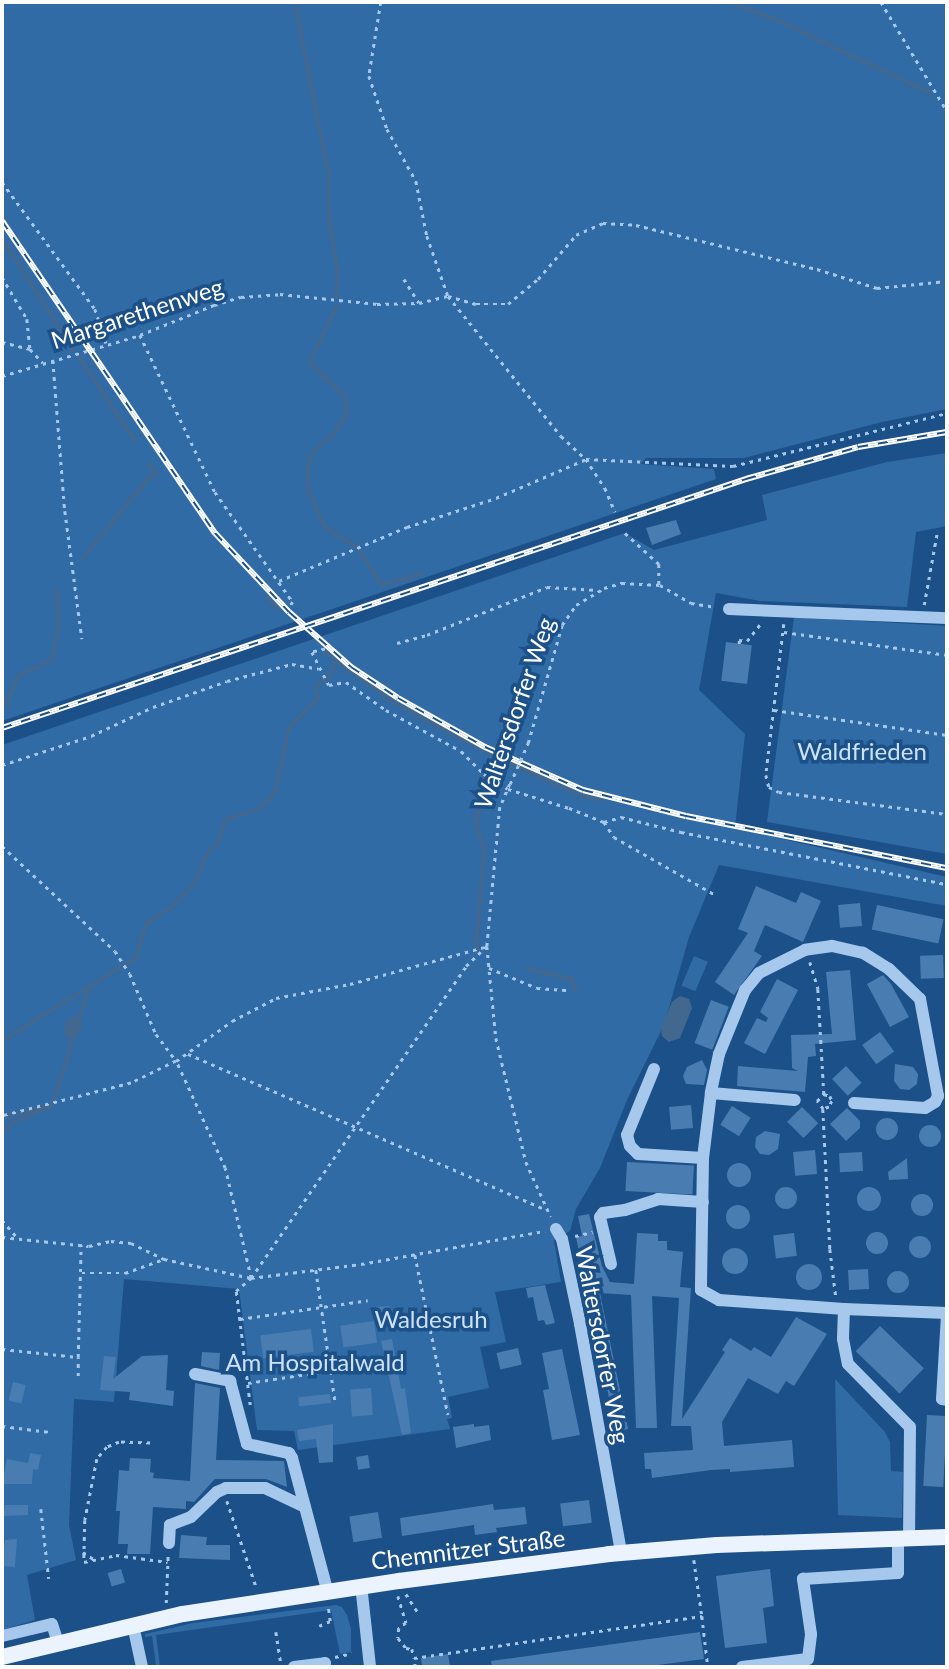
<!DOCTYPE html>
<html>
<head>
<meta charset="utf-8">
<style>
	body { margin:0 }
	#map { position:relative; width:949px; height:1669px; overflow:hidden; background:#1c5088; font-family:Lato,sans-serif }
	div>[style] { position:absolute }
	.green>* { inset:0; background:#306ba6; transform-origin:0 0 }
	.water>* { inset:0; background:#426890 }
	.stream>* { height:3.5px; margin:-1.75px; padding:0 1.75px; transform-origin:1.75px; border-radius:1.75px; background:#426890 }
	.building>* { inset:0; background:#497db2; transform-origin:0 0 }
	.round { border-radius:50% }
	.path>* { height:2.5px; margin-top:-1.25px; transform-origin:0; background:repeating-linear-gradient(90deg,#a6c8ec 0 3.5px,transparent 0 8.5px) }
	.minor>* { height:12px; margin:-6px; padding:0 6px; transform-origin:6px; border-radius:6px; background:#a6c8ec }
	.major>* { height:16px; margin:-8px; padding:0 8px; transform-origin:8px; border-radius:8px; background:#eaf3ff }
	.rail>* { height:6px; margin-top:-3px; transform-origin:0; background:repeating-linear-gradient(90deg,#1c5088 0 10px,#fff 0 20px); box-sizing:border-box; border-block:2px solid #fff }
	.path-bridge>* { height:2.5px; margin-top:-1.25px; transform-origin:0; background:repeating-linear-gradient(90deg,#a6c8ec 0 3.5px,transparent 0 8.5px) }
	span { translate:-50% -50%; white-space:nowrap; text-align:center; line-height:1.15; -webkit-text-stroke:7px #1c5088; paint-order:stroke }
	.street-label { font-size:24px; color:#fff }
	.park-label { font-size:24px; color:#cbe2f8 }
	.frame { position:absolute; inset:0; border:4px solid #fff; pointer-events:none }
</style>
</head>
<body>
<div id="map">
	<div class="green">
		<i style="clip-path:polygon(2px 2px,947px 2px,947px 409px,882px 422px,744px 458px,646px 458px,641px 464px,714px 469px,716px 479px,2px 721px)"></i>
		<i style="clip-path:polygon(947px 453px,947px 526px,916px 532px,907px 607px,760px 601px,716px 593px,699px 690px,745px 734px,735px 828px,947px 877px,947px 906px,719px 865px,689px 937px,664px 1025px,627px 1100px,600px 1168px,576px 1209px,570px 1231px,554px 1240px,561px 1282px,495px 1292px,506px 1342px,480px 1347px,489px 1388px,448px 1397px,452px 1418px,447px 1419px,450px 1429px,298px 1450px,294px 1431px,257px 1430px,239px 1289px,124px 1279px,114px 1402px,74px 1399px,69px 1525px,76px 1560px,27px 1575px,35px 1620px,2px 1630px,2px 745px,625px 533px,654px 550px,767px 520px,762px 495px,887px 462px)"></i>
		<i style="clip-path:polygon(794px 617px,947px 626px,947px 854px,767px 822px)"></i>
		<i style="left:694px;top:956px;width:15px;height:32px;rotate:23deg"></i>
		<i style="clip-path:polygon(835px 1379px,885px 1432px,890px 1442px,891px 1471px,903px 1472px,902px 1518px,838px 1515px)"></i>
		<i style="clip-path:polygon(336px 1605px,342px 1607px,347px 1615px,351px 1629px,351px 1652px,340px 1654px,331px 1610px,156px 1635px,160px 1667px,149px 1667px,156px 1665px,152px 1636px,145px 1637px,145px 1634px,193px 1623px)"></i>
	</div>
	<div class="water">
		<i style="clip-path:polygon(680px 996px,689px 999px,692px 1008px,680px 1038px,669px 1042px,662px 1036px,661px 1028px,672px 1002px)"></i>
		<i style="clip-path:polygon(75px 1016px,80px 1016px,82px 1021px,81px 1030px,72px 1043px,63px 1032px,68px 1019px)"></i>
	</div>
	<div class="stream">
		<i style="left:295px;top:2px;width:175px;rotate:78.8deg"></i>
		<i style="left:329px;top:174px;width:43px;rotate:90deg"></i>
		<i style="left:329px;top:217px;width:54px;rotate:80.4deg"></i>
		<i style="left:338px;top:270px;width:26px;rotate:92deg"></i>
		<i style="left:730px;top:2px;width:50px;rotate:21deg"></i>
		<i style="left:777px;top:20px;width:170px;rotate:25.5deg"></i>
		<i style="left:946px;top:94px;width:1px;rotate:-45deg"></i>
		<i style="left:2px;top:238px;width:133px;rotate:57.3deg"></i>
		<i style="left:337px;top:307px;width:62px;rotate:115.7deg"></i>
		<i style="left:310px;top:363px;width:48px;rotate:43.3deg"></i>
		<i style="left:345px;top:396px;width:19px;rotate:84deg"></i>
		<i style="left:347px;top:415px;width:23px;rotate:124deg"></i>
		<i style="left:334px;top:434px;width:28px;rotate:138deg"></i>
		<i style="left:313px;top:453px;width:19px;rotate:106deg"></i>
		<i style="left:308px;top:471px;width:20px;rotate:87deg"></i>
		<i style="left:309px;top:491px;width:39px;rotate:66deg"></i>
		<i style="left:325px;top:527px;width:39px;rotate:32deg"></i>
		<i style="left:358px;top:548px;width:44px;rotate:57deg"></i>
		<i style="left:382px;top:585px;width:41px;rotate:-15.8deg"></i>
		<i style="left:78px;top:355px;width:103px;rotate:56.5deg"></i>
		<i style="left:150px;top:465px;width:14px;rotate:56deg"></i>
		<i style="left:83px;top:558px;width:112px;rotate:-50.5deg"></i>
		<i style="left:267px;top:598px;width:14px;rotate:45deg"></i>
		<i style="left:325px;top:652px;width:81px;rotate:36.4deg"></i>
		<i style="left:390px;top:700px;width:47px;rotate:29.3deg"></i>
		<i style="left:431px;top:723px;width:92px;rotate:27.1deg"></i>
		<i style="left:513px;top:765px;width:73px;rotate:24.1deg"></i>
		<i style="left:580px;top:795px;width:21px;rotate:14deg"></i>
		<i style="left:5px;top:707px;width:34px;rotate:-67deg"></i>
		<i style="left:18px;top:676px;width:38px;rotate:-25deg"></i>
		<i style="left:53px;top:660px;width:37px;rotate:-82deg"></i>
		<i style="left:58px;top:623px;width:33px;rotate:-93deg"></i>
		<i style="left:479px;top:951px;width:5px;rotate:-127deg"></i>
		<i style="left:476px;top:947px;width:98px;rotate:-85.3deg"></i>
		<i style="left:484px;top:849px;width:24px;rotate:-109deg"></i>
		<i style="left:476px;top:826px;width:49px;rotate:-80.5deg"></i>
		<i style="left:484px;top:778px;width:24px;rotate:-55deg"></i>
		<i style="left:528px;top:969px;width:45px;rotate:12.8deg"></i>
		<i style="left:572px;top:979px;width:12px;rotate:70deg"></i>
		<i style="left:80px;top:1016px;width:29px;rotate:-72deg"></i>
		<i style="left:2px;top:1041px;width:158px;rotate:-31.8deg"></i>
		<i style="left:136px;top:958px;width:37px;rotate:-73deg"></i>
		<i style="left:147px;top:923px;width:30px;rotate:-33deg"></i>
		<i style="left:172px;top:907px;width:33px;rotate:-46deg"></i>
		<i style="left:195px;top:883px;width:26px;rotate:-69deg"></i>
		<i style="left:204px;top:859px;width:22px;rotate:-51deg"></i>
		<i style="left:218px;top:842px;width:23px;rotate:-72deg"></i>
		<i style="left:225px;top:820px;width:38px;rotate:-18deg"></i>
		<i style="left:261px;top:808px;width:21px;rotate:-47deg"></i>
		<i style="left:275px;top:793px;width:66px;rotate:-77.8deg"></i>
		<i style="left:289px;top:728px;width:42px;rotate:-46deg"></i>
		<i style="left:318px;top:698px;width:12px;rotate:-99deg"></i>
		<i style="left:316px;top:686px;width:16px;rotate:-38deg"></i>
		<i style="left:329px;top:676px;width:16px;rotate:-63deg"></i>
		<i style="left:53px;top:1103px;width:63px;rotate:-72.4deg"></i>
		<i style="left:2px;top:1118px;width:47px;rotate:-14.9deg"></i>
		<i style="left:2px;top:1133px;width:15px;rotate:-42deg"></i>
		<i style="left:13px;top:1123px;width:44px;rotate:-24.2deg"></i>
	</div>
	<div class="building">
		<i style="clip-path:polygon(676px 520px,681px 534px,652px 545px,646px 528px)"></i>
		<i style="left:726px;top:642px;width:26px;height:39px;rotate:7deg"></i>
		<i style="clip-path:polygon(756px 886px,796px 903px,801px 892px,821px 901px,803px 942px,765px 925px,754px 951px,762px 956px,734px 995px,715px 982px,748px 933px,738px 929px)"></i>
		<i style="left:860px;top:903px;width:23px;height:22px;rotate:85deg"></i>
		<i style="left:877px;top:905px;width:68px;height:25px;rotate:12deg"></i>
		<i style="left:943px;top:955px;width:23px;height:23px;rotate:88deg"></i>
		<i style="clip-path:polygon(850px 970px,856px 1040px,815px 1044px,816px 1056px,808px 1057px,805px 1092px,737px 1086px,738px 1066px,798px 1071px,792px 1068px,791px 1035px,832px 1034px,826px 972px)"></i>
		<i style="clip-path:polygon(883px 975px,891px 984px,909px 1017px,890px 1027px,867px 984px)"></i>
		<i style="clip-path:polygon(777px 979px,798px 990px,765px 1054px,744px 1043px,757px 1018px,766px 1022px,768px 1018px,760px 1012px)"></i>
		<i style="left:711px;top:1000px;width:19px;height:46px;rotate:21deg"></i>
		<i style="left:880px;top:1032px;width:24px;height:22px;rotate:54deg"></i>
		<i style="clip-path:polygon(702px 1060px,707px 1070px,704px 1085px,686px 1084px,683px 1076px,687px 1067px)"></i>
		<i style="clip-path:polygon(895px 1064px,913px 1067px,918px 1074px,917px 1084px,909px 1090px,900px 1089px,894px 1081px)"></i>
		<i style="left:846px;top:1066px;width:23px;height:19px;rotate:47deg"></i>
		<i style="left:691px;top:1105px;width:23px;height:22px;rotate:85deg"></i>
		<i style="left:732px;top:1106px;width:22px;height:22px;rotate:32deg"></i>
		<i style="left:802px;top:1107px;width:23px;height:21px;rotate:45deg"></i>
		<i style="clip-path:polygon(847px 1108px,860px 1121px,860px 1128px,846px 1141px,830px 1124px)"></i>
		<i class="round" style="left:876px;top:1118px;width:22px;height:22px"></i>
		<i class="round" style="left:919px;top:1125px;width:22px;height:22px"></i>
		<i style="clip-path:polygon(765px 1131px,780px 1134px,778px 1149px,769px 1155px,760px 1154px,755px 1147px,756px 1137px)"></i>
		<i style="left:815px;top:1150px;width:24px;height:22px;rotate:85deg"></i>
		<i style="left:862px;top:1152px;width:19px;height:23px;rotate:87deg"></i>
		<i style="clip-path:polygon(907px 1158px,908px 1179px,889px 1180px,888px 1172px)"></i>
		<i style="left:627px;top:1162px;width:67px;height:29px;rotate:3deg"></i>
		<i class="round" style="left:727px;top:1163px;width:24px;height:24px"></i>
		<i class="round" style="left:775px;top:1187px;width:22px;height:22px"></i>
		<i class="round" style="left:857px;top:1187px;width:24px;height:24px"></i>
		<i class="round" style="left:911px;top:1194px;width:22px;height:22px"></i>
		<i class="round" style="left:726px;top:1205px;width:24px;height:24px"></i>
		<i style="clip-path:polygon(589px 1214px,602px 1266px,610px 1282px,634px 1284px,637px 1233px,658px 1234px,658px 1241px,667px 1241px,667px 1250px,683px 1252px,680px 1287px,691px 1288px,682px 1419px,725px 1352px,722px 1350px,730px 1338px,751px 1351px,754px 1347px,771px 1357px,796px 1317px,827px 1334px,794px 1386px,786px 1381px,778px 1394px,748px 1378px,722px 1422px,724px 1446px,792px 1440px,794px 1467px,730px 1472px,730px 1469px,711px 1470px,652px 1478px,651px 1469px,645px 1469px,644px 1453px,693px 1450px,691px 1426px,671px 1426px,679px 1298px,652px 1296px,657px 1428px,636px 1428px,631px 1295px,600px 1293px,628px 1429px,616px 1432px,576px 1237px,582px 1236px,578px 1216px)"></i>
		<i class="round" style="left:866px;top:1232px;width:22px;height:22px"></i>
		<i style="left:794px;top:1233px;width:23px;height:21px;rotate:83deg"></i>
		<i class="round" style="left:909px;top:1236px;width:22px;height:22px"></i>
		<i class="round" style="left:722px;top:1248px;width:26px;height:26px"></i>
		<i class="round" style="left:796px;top:1264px;width:26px;height:26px"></i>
		<i style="left:868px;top:1269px;width:20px;height:20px;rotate:87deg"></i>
		<i class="round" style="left:887px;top:1271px;width:22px;height:22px"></i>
		<i style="clip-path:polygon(545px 1285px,555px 1323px,546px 1325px,544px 1320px,538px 1321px,533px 1297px,528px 1298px,526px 1288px)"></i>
		<i style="clip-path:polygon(389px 1306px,391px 1318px,378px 1319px,376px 1307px)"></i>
		<i style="left:374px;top:1321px;width:22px;height:34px;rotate:82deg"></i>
		<i style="left:880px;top:1326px;width:61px;height:35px;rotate:44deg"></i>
		<i style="left:311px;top:1329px;width:23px;height:51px;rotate:83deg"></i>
		<i style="clip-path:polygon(392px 1339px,401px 1389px,405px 1388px,411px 1433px,402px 1435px,381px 1341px)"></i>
		<i style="left:518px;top:1348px;width:17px;height:22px;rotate:77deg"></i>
		<i style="clip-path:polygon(562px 1349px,580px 1435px,552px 1440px,543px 1390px,549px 1389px,542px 1353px)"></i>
		<i style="clip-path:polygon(202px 1352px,220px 1353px,219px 1370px,201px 1366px)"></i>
		<i style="clip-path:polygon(168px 1355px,166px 1390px,174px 1391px,173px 1406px,129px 1400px,130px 1392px,100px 1390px,104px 1356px,116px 1357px,113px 1379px,142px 1356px)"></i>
		<i style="left:13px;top:1382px;width:13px;height:19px;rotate:13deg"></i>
		<i style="clip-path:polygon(195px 1383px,220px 1388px,216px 1460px,284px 1461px,287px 1487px,266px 1479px,215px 1479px,194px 1502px,186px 1501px,186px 1509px,153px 1507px,150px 1554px,127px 1554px,128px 1544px,118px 1544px,120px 1511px,116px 1511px,119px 1470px,129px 1471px,130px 1458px,151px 1459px,150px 1472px,154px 1473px,153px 1478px,190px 1481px)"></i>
		<i style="left:371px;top:1388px;width:27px;height:21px;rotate:86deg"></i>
		<i style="left:330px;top:1394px;width:9px;height:32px;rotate:84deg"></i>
		<i style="left:927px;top:1415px;width:20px;height:71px;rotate:3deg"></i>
		<i style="clip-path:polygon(333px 1424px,333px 1462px,319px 1463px,316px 1439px,299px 1441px,297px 1430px)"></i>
		<i style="clip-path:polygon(474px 1424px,474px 1427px,489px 1425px,491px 1440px,456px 1448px,453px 1427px)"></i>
		<i style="clip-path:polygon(30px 1453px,41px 1455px,38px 1470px,33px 1469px,32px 1484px,2px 1484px,7px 1459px,28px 1463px)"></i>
		<i style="left:368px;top:1455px;width:13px;height:12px;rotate:81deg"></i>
		<i style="left:589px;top:1500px;width:23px;height:29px;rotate:83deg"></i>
		<i style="clip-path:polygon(493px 1504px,494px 1510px,525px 1507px,527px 1524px,496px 1528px,497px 1532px,475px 1535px,474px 1525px,402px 1536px,400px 1518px)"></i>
		<i style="clip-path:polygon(5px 1505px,28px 1505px,28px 1515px,3px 1516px)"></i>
		<i style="left:378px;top:1512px;width:26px;height:29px;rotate:81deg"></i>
		<i style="clip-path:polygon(181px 1535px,207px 1537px,206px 1545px,230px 1545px,230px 1560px,179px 1558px)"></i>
		<i style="clip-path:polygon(17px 1539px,15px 1567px,2px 1566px,5px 1540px)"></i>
		<i style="left:121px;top:1569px;width:14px;height:14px;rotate:73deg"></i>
		<i style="clip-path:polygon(770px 1569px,774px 1606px,763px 1608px,767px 1643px,725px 1648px,716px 1576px)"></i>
		<i style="clip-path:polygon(700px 1632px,704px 1659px,642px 1667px,492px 1667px,491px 1661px)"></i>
		<i style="clip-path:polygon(448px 1654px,450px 1667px,422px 1667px,421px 1658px)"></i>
	</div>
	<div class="path">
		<i style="left:381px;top:2px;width:75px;rotate:99.2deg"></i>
		<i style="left:369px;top:76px;width:56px;rotate:71.2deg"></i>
		<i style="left:387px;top:129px;width:60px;rotate:60.9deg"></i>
		<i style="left:416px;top:181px;width:56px;rotate:78.7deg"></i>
		<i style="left:427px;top:236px;width:64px;rotate:70.7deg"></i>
		<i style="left:448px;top:296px;width:29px;rotate:16deg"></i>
		<i style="left:476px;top:304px;width:32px"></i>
		<i style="left:508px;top:304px;width:39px;rotate:-40deg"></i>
		<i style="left:538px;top:279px;width:58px;rotate:-49.2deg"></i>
		<i style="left:576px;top:235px;width:30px;rotate:-24deg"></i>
		<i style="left:603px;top:223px;width:33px;rotate:3deg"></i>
		<i style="left:636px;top:225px;width:186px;rotate:13.7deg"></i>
		<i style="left:817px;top:269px;width:63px;rotate:17.6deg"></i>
		<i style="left:877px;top:288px;width:70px;rotate:-5.7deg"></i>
		<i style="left:881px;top:2px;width:127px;rotate:58.8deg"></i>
		<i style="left:2px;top:182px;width:157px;rotate:53.8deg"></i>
		<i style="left:95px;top:309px;width:36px;rotate:72deg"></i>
		<i style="left:2px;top:277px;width:49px;rotate:59.2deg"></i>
		<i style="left:27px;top:319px;width:30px;rotate:84deg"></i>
		<i style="left:404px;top:279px;width:28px;rotate:58deg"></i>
		<i style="left:140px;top:335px;width:174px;rotate:64.5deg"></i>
		<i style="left:215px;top:492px;width:135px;rotate:54.7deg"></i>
		<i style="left:293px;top:602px;width:9px;rotate:126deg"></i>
		<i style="left:2px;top:342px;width:29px;rotate:14deg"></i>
		<i style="left:30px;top:349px;width:19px;rotate:47deg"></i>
		<i style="left:53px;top:360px;width:151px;rotate:85.5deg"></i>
		<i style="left:65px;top:511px;width:129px;rotate:82.4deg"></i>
		<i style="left:2px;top:376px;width:144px;rotate:-16.5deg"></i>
		<i style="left:140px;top:335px;width:80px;rotate:-22.1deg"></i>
		<i style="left:214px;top:305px;width:28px;rotate:-17deg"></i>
		<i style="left:241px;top:297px;width:39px;rotate:-4deg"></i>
		<i style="left:280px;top:294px;width:98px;rotate:5.9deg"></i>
		<i style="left:377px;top:304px;width:42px;rotate:-1.4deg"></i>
		<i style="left:419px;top:303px;width:30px;rotate:-14deg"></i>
		<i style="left:448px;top:296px;width:180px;rotate:51.1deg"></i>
		<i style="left:561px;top:436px;width:34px;rotate:43deg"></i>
		<i style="left:586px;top:459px;width:35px;rotate:57deg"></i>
		<i style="left:605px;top:488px;width:26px;rotate:67deg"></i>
		<i style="left:625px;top:533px;width:46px;rotate:42.4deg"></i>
		<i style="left:659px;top:564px;width:21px;rotate:90deg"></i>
		<i style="left:279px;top:581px;width:139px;rotate:-22.9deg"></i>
		<i style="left:407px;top:527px;width:94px;rotate:-18deg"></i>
		<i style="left:496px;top:498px;width:98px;rotate:-23.4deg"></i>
		<i style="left:586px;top:459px;width:147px;rotate:2.7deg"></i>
		<i style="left:733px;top:466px;width:220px;rotate:-13.9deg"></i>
		<i style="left:924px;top:605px;width:73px;rotate:-79.8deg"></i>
		<i style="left:784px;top:624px;width:152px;rotate:96.8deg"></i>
		<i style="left:766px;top:775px;width:12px;rotate:76deg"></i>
		<i style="left:769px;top:787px;width:11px;rotate:27deg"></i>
		<i style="left:779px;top:792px;width:169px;rotate:7.5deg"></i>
		<i style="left:784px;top:632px;width:165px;rotate:8deg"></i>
		<i style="left:397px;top:643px;width:31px;rotate:-15deg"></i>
		<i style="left:427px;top:635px;width:129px;rotate:-21.8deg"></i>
		<i style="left:547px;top:587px;width:51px;rotate:3.4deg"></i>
		<i style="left:739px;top:644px;width:4px;rotate:-90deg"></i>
		<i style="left:739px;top:640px;width:8px;rotate:7deg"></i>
		<i style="left:747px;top:641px;width:24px;rotate:-52deg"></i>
		<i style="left:325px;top:649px;width:13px;rotate:167deg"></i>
		<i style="left:312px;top:652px;width:37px;rotate:63deg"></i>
		<i style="left:329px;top:685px;width:17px;rotate:-10deg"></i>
		<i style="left:346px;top:682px;width:49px;rotate:35deg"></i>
		<i style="left:386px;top:710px;width:85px;rotate:28.7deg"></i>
		<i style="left:461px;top:751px;width:33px;rotate:45deg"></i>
		<i style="left:484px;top:774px;width:28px;rotate:32deg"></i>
		<i style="left:508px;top:789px;width:64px;rotate:17.3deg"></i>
		<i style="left:569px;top:808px;width:38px;rotate:22deg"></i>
		<i style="left:604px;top:822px;width:18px;rotate:-16deg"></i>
		<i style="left:621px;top:817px;width:62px;rotate:14deg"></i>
		<i style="left:681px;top:832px;width:271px;rotate:11.1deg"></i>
		<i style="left:774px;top:710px;width:175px;rotate:8.2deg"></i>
		<i style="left:528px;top:743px;width:123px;rotate:-73.9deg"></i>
		<i style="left:562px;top:625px;width:24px;rotate:-55deg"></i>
		<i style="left:576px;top:605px;width:33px;rotate:-31deg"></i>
		<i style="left:604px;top:588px;width:19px;rotate:-16deg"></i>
		<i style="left:622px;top:583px;width:38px;rotate:3deg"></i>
		<i style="left:660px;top:585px;width:36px;rotate:30deg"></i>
		<i style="left:691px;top:603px;width:25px;rotate:9deg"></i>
		<i style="left:2px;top:765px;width:94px;rotate:-18deg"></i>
		<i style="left:91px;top:736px;width:68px;rotate:-25.1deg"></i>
		<i style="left:153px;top:707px;width:78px;rotate:-19.4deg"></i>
		<i style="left:227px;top:681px;width:67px;rotate:-14.7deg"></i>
		<i style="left:292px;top:664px;width:27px;rotate:10deg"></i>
		<i style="left:510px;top:784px;width:25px;rotate:113deg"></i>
		<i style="left:500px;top:807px;width:140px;rotate:95.3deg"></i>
		<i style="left:487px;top:946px;width:92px;rotate:84.4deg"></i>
		<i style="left:496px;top:1038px;width:128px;rotate:76.4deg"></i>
		<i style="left:526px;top:1162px;width:60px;rotate:65.6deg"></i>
		<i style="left:604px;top:822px;width:18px;rotate:56deg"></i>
		<i style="left:614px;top:837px;width:115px;rotate:29.7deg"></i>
		<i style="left:2px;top:846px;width:154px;rotate:42.9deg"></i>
		<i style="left:115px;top:951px;width:27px;rotate:57deg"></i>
		<i style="left:130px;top:974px;width:65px;rotate:66.6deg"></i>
		<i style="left:156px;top:1034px;width:34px;rotate:53deg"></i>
		<i style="left:176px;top:1061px;width:50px;rotate:153.9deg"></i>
		<i style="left:131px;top:1083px;width:133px;rotate:165.7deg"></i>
		<i style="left:810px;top:962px;width:28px;rotate:73deg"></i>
		<i style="left:818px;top:989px;width:105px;rotate:86.7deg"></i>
		<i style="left:824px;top:1094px;width:6px;rotate:18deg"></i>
		<i style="left:830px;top:1096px;width:5px;rotate:68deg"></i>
		<i style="left:832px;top:1101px;width:7px;rotate:117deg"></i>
		<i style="left:829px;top:1107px;width:6px;rotate:162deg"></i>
		<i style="left:823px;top:1109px;width:10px;rotate:-127deg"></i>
		<i style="left:817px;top:1101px;width:10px;rotate:-45deg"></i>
		<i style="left:489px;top:968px;width:52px;rotate:22.6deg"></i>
		<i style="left:537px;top:988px;width:32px;rotate:4deg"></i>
		<i style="left:188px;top:1054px;width:391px;rotate:23.5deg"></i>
		<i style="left:823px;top:1109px;width:140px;rotate:87.1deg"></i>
		<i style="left:830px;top:1249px;width:48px;rotate:82.9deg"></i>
		<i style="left:2px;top:1220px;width:23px;rotate:49deg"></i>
		<i style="left:575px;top:1236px;width:18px;rotate:-13deg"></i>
		<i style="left:2px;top:1237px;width:87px;rotate:5.9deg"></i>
		<i style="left:89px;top:1246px;width:23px;rotate:-13deg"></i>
		<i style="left:111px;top:1241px;width:20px;rotate:6deg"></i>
		<i style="left:131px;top:1243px;width:37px;rotate:26deg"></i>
		<i style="left:164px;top:1259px;width:89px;rotate:12.3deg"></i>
		<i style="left:251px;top:1278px;width:111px;rotate:-7.3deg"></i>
		<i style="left:361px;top:1264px;width:187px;rotate:-10.2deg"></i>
		<i style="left:415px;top:1255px;width:163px;rotate:78.3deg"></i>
		<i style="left:316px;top:1270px;width:132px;rotate:81.7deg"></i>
		<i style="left:82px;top:1273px;width:43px"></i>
		<i style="left:125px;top:1273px;width:41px;rotate:-19.7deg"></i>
		<i style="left:251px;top:1278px;width:113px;rotate:-103.3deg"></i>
		<i style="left:225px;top:1168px;width:118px;rotate:-114.6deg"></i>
		<i style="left:176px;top:1061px;width:69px;rotate:-35.5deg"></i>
		<i style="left:232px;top:1021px;width:50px;rotate:-27.6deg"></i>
		<i style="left:276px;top:998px;width:75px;rotate:-10.7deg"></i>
		<i style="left:350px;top:984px;width:139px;rotate:-15.4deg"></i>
		<i style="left:240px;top:1319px;width:129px;rotate:-8.4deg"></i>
		<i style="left:2px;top:1349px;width:76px;rotate:6deg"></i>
		<i style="left:78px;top:1357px;width:112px;rotate:-88.5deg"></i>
		<i style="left:78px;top:1376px;width:19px;rotate:-90deg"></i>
		<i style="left:248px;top:1383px;width:134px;rotate:-8.6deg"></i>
		<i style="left:250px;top:1405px;width:115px;rotate:-97deg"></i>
		<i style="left:236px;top:1291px;width:20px;rotate:-41deg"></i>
		<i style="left:251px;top:1278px;width:379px;rotate:-55.4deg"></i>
		<i style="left:466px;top:966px;width:29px;rotate:-44deg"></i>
		<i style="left:2px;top:1426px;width:48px;rotate:7.1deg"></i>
		<i style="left:150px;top:1443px;width:31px;rotate:-178deg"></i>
		<i style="left:119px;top:1442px;width:13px;rotate:157deg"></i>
		<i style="left:107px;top:1447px;width:16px;rotate:130deg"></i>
		<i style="left:97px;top:1459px;width:62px;rotate:101.1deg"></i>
		<i style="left:85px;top:1520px;width:42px;rotate:91.4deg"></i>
		<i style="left:84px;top:1562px;width:33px;rotate:-12deg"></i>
		<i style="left:116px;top:1555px;width:52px;rotate:7.7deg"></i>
		<i style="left:227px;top:1501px;width:90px;rotate:71.2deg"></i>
		<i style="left:41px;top:1509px;width:70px;rotate:83.5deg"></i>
		<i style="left:83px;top:1552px;width:14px;rotate:34deg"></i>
		<i style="left:694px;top:1560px;width:57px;rotate:81.9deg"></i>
		<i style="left:406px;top:1594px;width:24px;rotate:57deg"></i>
		<i style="left:398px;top:1596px;width:28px;rotate:73deg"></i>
		<i style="left:406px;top:1623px;width:9px;rotate:144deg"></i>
		<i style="left:399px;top:1628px;width:10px;rotate:96deg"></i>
		<i style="left:398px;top:1638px;width:13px;rotate:51deg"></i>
		<i style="left:406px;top:1648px;width:6px;rotate:9deg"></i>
		<i style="left:412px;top:1649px;width:9px;rotate:77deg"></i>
		<i style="left:166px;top:1603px;width:49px;rotate:-87.7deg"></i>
		<i style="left:319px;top:1626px;width:12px;rotate:-24deg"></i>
		<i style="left:330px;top:1621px;width:14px;rotate:-98deg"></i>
		<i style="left:276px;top:1632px;width:32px;rotate:81deg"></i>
		<i style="left:335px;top:1657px;width:17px;rotate:-13deg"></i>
		<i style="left:415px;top:1667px;width:9px;rotate:-96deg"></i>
		<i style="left:414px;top:1658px;width:291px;rotate:-8.3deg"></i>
		<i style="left:702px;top:1616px;width:51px;rotate:83.3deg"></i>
	</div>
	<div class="minor">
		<i style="left:729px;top:609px;width:218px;rotate:2.4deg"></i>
		<i style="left:654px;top:1069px;width:71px;rotate:112.2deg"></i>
		<i style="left:627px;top:1135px;width:11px;rotate:75deg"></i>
		<i style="left:630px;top:1146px;width:11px;rotate:45deg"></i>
		<i style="left:638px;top:1154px;width:65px;rotate:3.5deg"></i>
		<i style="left:711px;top:1093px;width:84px;rotate:4.8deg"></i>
		<i style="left:854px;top:1103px;width:71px;rotate:4deg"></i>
		<i style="left:925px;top:1108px;width:12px;rotate:-31deg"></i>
		<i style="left:935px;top:1102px;width:7px;rotate:-63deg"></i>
		<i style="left:938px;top:1096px;width:99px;rotate:-100.5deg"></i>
		<i style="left:920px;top:999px;width:43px;rotate:-135.9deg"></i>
		<i style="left:889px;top:969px;width:31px;rotate:-148deg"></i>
		<i style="left:863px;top:953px;width:32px;rotate:-167deg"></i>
		<i style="left:832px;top:946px;width:27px;rotate:172deg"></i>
		<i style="left:805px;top:950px;width:51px;rotate:153.4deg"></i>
		<i style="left:759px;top:973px;width:22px;rotate:129deg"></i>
		<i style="left:745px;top:990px;width:69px;rotate:112.1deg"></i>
		<i style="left:719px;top:1054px;width:40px;rotate:102deg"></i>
		<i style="left:711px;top:1093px;width:65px;rotate:97deg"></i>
		<i style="left:703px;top:1158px;width:132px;rotate:90.9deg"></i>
		<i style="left:701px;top:1290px;width:21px;rotate:29deg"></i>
		<i style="left:719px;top:1300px;width:125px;rotate:4.1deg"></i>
		<i style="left:844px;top:1309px;width:30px;rotate:92deg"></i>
		<i style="left:843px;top:1339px;width:25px;rotate:79deg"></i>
		<i style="left:848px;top:1364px;width:88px;rotate:45.5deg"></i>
		<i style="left:910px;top:1427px;width:110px;rotate:90.5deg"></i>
		<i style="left:556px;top:1229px;width:12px;rotate:59deg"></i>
		<i style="left:562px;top:1239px;width:87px;rotate:78deg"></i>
		<i style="left:580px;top:1324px;width:233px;rotate:79.8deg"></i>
		<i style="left:611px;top:1264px;width:48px;rotate:-103.2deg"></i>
		<i style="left:600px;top:1217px;width:5px;rotate:-53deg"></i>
		<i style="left:603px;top:1213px;width:22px;rotate:-8deg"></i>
		<i style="left:625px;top:1210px;width:35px;rotate:-18deg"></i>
		<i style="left:658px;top:1199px;width:45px;rotate:3.8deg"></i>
		<i style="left:844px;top:1309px;width:103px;rotate:2.2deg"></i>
		<i style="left:947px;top:1315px;width:84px;rotate:93.4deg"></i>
		<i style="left:942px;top:1399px;width:5px;rotate:11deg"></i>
		<i style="left:195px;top:1374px;width:36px;rotate:11deg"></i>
		<i style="left:230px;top:1381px;width:65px;rotate:74.9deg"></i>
		<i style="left:247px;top:1444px;width:43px;rotate:12.1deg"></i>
		<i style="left:289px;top:1453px;width:6px;rotate:59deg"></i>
		<i style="left:292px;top:1458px;width:137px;rotate:75.1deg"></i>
		<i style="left:169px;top:1543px;width:18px;rotate:-87deg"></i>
		<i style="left:170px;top:1525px;width:22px;rotate:-21deg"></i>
		<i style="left:191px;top:1517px;width:36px;rotate:-44deg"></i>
		<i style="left:217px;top:1492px;width:10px;rotate:-24deg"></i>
		<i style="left:226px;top:1488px;width:39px"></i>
		<i style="left:265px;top:1488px;width:44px;rotate:25.4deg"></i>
		<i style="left:361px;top:1585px;width:82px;rotate:83.7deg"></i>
		<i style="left:133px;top:1625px;width:43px;rotate:77.9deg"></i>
		<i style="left:2px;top:1636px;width:51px;rotate:-13.5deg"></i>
		<i style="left:52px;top:1624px;width:20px;rotate:72deg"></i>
		<i style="left:294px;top:1667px;width:31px;rotate:-7deg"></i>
		<i style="left:325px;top:1663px;width:4px;rotate:90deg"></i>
		<i style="left:742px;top:1667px;width:66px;rotate:-6.9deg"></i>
		<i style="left:808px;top:1659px;width:25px;rotate:-83deg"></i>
		<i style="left:811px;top:1634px;width:56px;rotate:-98.3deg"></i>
		<i style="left:803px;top:1579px;width:95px;rotate:-3.6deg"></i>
		<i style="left:898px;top:1573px;width:35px;rotate:-90deg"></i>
	</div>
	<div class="major">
		<i style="left:2px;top:1657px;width:186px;rotate:-13.4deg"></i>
		<i style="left:183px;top:1614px;width:219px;rotate:-8.7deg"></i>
		<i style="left:399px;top:1581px;width:212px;rotate:-7.3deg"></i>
		<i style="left:609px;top:1554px;width:108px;rotate:-4.8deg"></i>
		<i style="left:717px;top:1545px;width:230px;rotate:-2deg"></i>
	</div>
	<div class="rail">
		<i style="left:2px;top:221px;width:378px;rotate:55.7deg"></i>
		<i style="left:215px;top:533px;width:108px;rotate:46.9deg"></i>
		<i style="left:289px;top:612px;width:83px;rotate:41.6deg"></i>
		<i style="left:351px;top:667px;width:56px;rotate:33.4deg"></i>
		<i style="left:398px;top:698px;width:100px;rotate:29.4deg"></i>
		<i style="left:485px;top:747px;width:107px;rotate:23.7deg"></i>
		<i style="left:583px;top:790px;width:106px;rotate:14.2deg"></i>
		<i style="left:686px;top:816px;width:266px;rotate:11.3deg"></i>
		<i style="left:2px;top:728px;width:785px;rotate:-18.5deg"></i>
		<i style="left:746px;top:479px;width:116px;rotate:-15.9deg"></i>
		<i style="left:858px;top:447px;width:90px;rotate:-9.6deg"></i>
	</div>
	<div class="path-bridge">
		<i style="left:510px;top:784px;width:45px;rotate:-66.3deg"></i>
	</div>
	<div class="street-label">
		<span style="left:137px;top:313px;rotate:-18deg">Margarethenweg</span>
		<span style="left:514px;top:713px;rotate:-71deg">Waltersdorfer Weg</span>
		<span style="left:603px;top:1345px;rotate:79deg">Waltersdorfer Weg</span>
		<span style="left:468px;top:1549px;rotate:-7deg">Chemnitzer Straße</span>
	</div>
	<div class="park-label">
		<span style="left:862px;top:751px">Waldfrieden</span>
		<span style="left:431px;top:1319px">Waldesruh</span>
		<span style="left:315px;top:1362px">Am Hospitalwald</span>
	</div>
	<div class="frame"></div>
</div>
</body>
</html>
